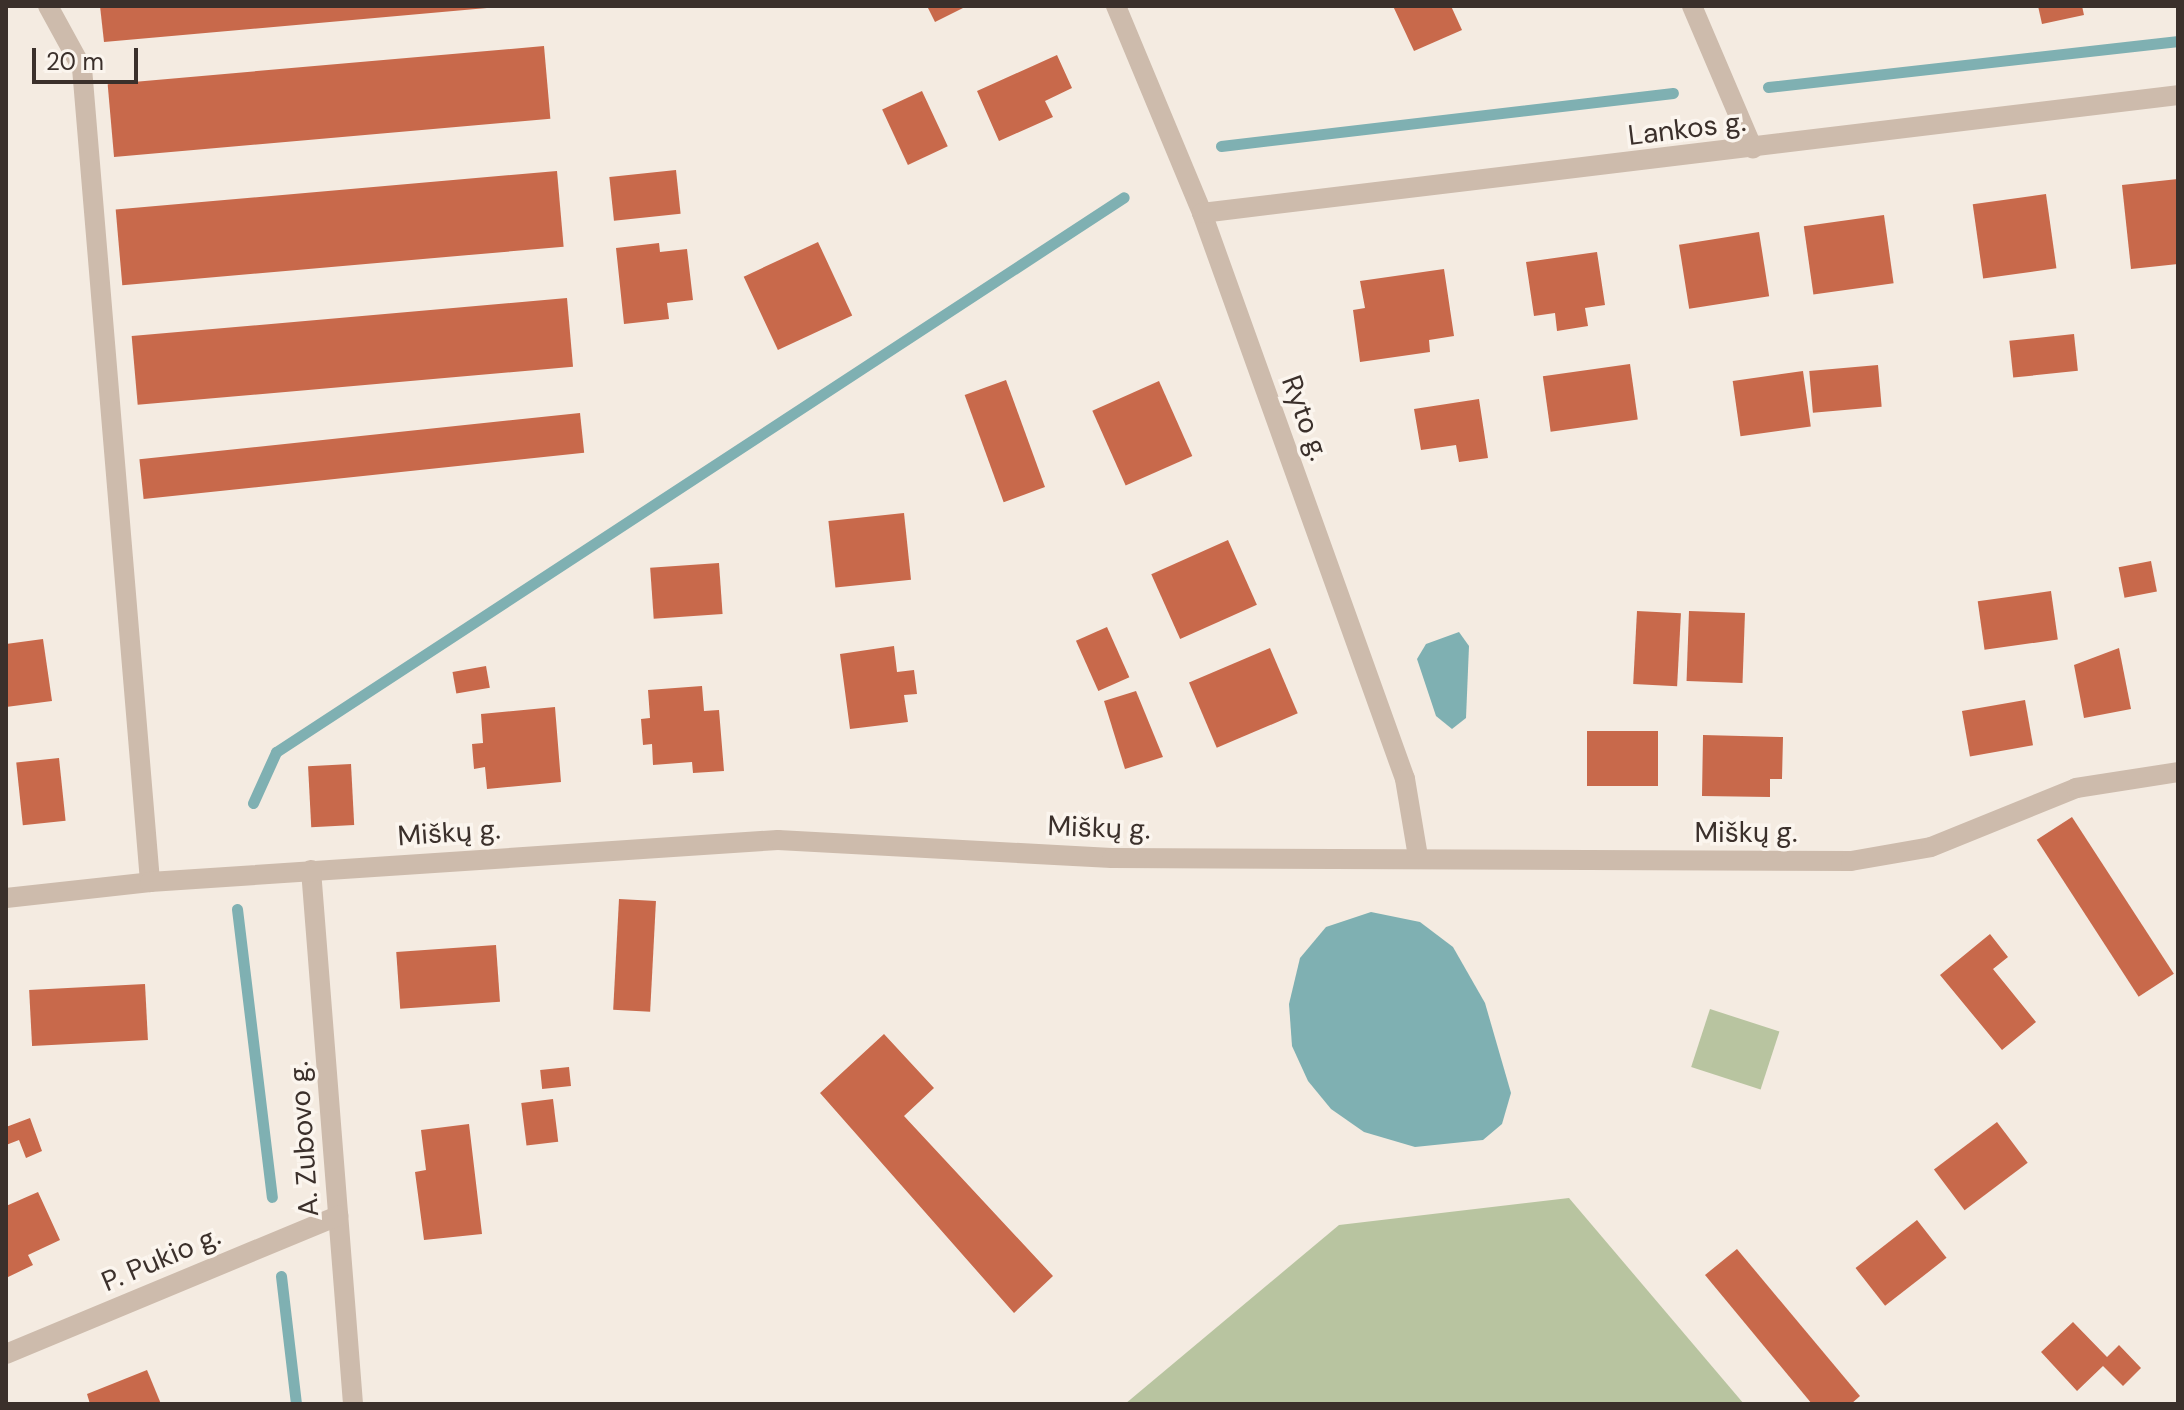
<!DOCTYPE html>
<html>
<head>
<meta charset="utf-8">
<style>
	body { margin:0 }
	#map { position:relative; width:2184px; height:1410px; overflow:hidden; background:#f4ebe1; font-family:"DM Sans",sans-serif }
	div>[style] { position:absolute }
	.green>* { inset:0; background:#b8c4a0; transform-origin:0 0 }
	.water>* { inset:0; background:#7fb0b2 }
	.stream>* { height:11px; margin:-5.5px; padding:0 5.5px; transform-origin:5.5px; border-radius:5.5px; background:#7fb0b2 }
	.building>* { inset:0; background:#c8694b; transform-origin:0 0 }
	.street>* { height:20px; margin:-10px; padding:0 10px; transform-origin:10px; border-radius:10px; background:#cdbbac }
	span { translate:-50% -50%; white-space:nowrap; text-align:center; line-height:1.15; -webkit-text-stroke:7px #fbf5ee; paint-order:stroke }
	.street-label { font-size:28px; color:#3b302b }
	.frame { position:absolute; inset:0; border:8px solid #3b302b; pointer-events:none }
	.scale { position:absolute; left:32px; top:48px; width:106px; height:36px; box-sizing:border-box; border:4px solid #3b302b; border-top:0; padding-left:10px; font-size:24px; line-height:28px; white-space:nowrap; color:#3b302b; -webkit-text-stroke:6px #fbf5ee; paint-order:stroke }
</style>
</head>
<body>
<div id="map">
	<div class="green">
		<i style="left:1710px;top:1009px;width:73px;height:61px;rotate:18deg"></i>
		<i style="clip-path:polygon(1569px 1198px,1744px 1404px,1125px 1404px,1339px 1225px)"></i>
	</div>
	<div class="water">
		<i style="clip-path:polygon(1459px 632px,1469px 646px,1466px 718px,1452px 729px,1436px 716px,1417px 659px,1426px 644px)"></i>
		<i style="clip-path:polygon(1371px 912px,1420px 922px,1453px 947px,1485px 1003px,1511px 1093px,1502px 1124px,1483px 1140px,1415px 1147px,1364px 1132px,1331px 1109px,1308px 1081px,1292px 1046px,1289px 1004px,1300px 958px,1326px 927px)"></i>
	</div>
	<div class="stream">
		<i style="left:1768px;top:87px;width:413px;rotate:-6.4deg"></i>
		<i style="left:1221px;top:146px;width:455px;rotate:-6.7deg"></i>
		<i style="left:253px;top:803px;width:56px;rotate:-65.7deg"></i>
		<i style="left:276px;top:752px;width:1013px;rotate:-33.2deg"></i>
		<i style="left:237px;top:909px;width:290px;rotate:83.1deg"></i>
		<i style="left:281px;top:1276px;width:129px;rotate:83.3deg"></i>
	</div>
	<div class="building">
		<i style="clip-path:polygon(100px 6px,487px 6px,487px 8px,104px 42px)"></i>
		<i style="clip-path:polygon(927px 6px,967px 6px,935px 22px)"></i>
		<i style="clip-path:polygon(1393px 6px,1451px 6px,1462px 30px,1414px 51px)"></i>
		<i style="clip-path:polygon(2038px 6px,2082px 6px,2084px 15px,2042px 24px)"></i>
		<i style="left:544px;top:46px;width:73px;height:438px;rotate:85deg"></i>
		<i style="clip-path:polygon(1057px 55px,1072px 88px,1045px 101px,1053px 117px,999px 141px,977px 91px)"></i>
		<i style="left:922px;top:91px;width:61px;height:44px;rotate:65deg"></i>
		<i style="left:676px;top:170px;width:44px;height:67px;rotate:84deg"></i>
		<i style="left:557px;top:171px;width:76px;height:443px;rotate:85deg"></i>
		<i style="clip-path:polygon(2178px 179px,2178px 264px,2131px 269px,2122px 185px)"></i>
		<i style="left:2046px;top:194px;width:75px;height:74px;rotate:82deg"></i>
		<i style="left:1884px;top:215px;width:69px;height:81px;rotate:82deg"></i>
		<i style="left:1759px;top:232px;width:65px;height:81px;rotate:81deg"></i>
		<i style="left:818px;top:242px;width:81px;height:82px;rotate:65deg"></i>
		<i style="clip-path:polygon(659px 243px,660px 252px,687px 249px,693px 300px,667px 303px,669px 319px,624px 324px,616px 248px)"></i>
		<i style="clip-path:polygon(1597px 252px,1605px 305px,1585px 308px,1588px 326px,1557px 331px,1555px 313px,1534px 316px,1526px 262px)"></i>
		<i style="clip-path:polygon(1444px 269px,1454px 336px,1429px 340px,1430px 352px,1360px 362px,1353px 310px,1365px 308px,1360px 281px)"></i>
		<i style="left:567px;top:298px;width:69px;height:437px;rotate:85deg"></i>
		<i style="left:2074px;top:334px;width:37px;height:65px;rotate:84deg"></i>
		<i style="left:1630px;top:364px;width:56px;height:88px;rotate:82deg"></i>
		<i style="left:1878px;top:365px;width:42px;height:69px;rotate:85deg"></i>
		<i style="left:1803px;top:371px;width:56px;height:71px;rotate:82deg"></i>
		<i style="left:1006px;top:380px;width:114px;height:44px;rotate:70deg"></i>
		<i style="left:1159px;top:381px;width:82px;height:73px;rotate:66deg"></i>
		<i style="clip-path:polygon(1479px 399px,1488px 458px,1459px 462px,1456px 445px,1421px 450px,1414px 409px)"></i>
		<i style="left:580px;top:413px;width:40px;height:443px;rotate:84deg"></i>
		<i style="left:904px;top:513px;width:67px;height:76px;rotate:84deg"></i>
		<i style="left:1228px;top:540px;width:71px;height:84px;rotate:66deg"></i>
		<i style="left:2151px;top:561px;width:31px;height:33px;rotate:79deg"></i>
		<i style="left:719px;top:563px;width:51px;height:69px;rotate:86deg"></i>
		<i style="left:2051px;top:591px;width:49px;height:74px;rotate:82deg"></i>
		<i style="left:1637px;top:611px;width:44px;height:73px;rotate:3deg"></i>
		<i style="left:1689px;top:611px;width:56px;height:70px;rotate:2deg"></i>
		<i style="left:1107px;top:627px;width:55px;height:34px;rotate:66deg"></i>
		<i style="clip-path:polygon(43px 639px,52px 701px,6px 707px,6px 644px)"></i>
		<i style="clip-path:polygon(894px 646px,897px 672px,914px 670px,917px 694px,904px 695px,908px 722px,850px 729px,840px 654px)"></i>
		<i style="left:1270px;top:648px;width:71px;height:88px;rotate:67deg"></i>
		<i style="clip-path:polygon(2119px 648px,2131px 709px,2084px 718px,2074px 665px)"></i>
		<i style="left:486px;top:666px;width:22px;height:34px;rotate:80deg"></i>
		<i style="clip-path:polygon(702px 686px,704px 711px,719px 710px,724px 771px,693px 773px,692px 762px,653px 765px,652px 744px,643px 745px,641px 719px,650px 718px,648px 690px)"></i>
		<i style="clip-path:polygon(1136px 691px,1163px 757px,1125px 769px,1104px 701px)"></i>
		<i style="left:2025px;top:700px;width:46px;height:64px;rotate:80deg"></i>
		<i style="clip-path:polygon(555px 707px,561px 782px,487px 789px,485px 767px,474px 769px,472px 744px,483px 743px,481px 714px)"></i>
		<i style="left:1587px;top:731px;width:71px;height:55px"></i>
		<i style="clip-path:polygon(1703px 735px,1783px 737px,1782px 779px,1770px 779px,1770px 797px,1702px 796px)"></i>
		<i style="left:59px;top:758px;width:63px;height:43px;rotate:84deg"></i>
		<i style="left:351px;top:764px;width:61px;height:43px;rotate:87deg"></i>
		<i style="left:2072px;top:817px;width:187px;height:42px;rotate:57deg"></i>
		<i style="left:619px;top:899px;width:37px;height:111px;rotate:3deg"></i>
		<i style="clip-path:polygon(1990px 934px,2008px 957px,1993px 969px,2036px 1022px,2002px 1050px,1940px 975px)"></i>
		<i style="left:496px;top:945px;width:57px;height:100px;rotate:86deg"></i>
		<i style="left:145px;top:984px;width:56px;height:116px;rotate:87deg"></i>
		<i style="clip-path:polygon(884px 1034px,934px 1088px,904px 1116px,1053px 1276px,1014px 1313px,820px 1093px)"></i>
		<i style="left:569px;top:1067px;width:19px;height:29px;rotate:84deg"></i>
		<i style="left:553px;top:1099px;width:43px;height:32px;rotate:83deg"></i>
		<i style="clip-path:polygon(30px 1118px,42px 1151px,26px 1158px,19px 1140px,6px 1145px,6px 1127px)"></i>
		<i style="left:1997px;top:1122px;width:51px;height:79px;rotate:53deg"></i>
		<i style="clip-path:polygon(469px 1124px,482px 1234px,424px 1240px,415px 1172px,426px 1170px,421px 1130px)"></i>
		<i style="clip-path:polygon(38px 1192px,60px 1240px,28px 1255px,33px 1265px,6px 1278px,6px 1206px)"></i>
		<i style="left:1917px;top:1220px;width:48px;height:78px;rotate:52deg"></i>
		<i style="clip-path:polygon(1737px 1249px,1860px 1396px,1851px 1404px,1812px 1404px,1705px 1275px)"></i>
		<i style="clip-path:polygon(2073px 1322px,2107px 1357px,2119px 1345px,2141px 1368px,2123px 1386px,2103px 1366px,2077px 1391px,2041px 1352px)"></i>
		<i style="clip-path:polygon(147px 1370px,161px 1404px,90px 1404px,87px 1394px)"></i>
	</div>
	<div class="street">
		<i style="left:48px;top:6px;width:71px;rotate:61.3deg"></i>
		<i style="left:82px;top:68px;width:817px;rotate:85.22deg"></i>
		<i style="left:1116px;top:6px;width:224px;rotate:67.4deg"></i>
		<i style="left:1202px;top:213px;width:601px;rotate:70.27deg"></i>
		<i style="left:1405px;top:779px;width:79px;rotate:80.5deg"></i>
		<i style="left:1692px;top:6px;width:155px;rotate:66.9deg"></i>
		<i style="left:1202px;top:213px;width:983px;rotate:-6.89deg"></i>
		<i style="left:311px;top:870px;width:536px;rotate:85.5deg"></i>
		<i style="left:6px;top:898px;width:145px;rotate:-6.3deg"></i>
		<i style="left:150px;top:882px;width:629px;rotate:-3.83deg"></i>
		<i style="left:778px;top:840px;width:334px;rotate:3.1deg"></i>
		<i style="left:1112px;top:858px;width:739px;rotate:0.23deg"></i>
		<i style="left:1851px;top:861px;width:81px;rotate:-9.9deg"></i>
		<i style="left:1931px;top:847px;width:157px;rotate:-22.1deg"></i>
		<i style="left:2076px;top:788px;width:103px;rotate:-8.9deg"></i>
		<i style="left:6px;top:1354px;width:360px;rotate:-22.6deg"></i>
	</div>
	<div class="street-label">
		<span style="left:1687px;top:129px;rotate:-7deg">Lankos g.</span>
		<span style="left:1305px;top:418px;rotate:70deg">Ryto g.</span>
		<span style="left:1099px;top:828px;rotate:2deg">Miškų g.</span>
		<span style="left:449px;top:833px;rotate:-4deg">Miškų g.</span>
		<span style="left:1746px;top:833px">Miškų g.</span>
		<span style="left:304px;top:1139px;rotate:-94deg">A. Zubovo g.</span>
		<span style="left:161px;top:1259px;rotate:-23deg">P. Pukio g.</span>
	</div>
	<div class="frame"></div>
	<div class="scale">20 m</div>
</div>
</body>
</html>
